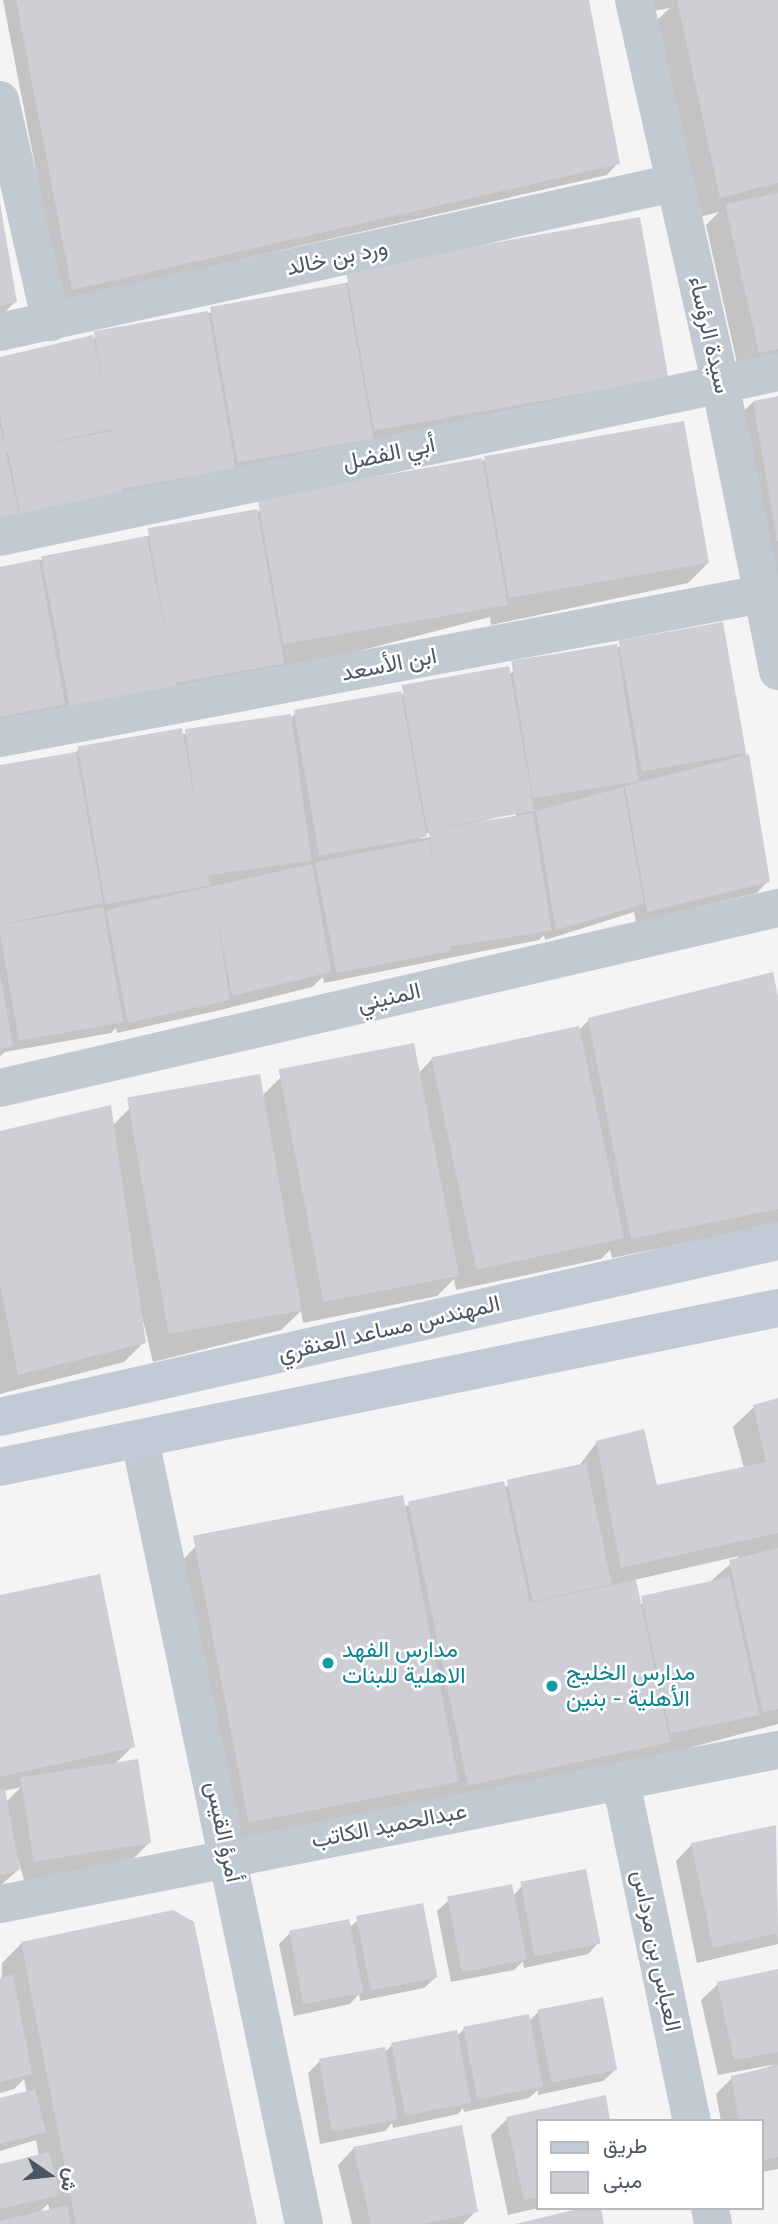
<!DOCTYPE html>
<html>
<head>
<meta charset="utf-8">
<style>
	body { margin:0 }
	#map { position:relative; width:778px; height:2224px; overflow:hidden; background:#f5f3f3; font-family:"Nunito Sans",Vazirmatn,sans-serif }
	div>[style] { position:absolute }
	.shadow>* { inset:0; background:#0003 }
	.building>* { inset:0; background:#cdcfd5; transform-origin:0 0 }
	.street>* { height:38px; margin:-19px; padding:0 19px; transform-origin:19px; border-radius:19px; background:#c1cad2 }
	.secondary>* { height:38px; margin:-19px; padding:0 19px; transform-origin:19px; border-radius:19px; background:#c1cbd6 }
	.dots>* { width:19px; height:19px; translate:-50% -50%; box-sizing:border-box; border:4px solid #fff; border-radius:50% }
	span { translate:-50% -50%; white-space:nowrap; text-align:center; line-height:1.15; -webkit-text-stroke:5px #fff; paint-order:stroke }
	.street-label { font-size:23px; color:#4a5661 }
	.culture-label { font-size:23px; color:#0d838f }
	.left { translate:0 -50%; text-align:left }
	.legend { position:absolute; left:536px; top:2119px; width:228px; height:91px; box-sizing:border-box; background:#fff; border:2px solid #b7bbc0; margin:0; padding:9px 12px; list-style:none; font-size:21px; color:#4a5661 }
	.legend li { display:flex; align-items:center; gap:14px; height:35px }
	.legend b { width:35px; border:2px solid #b7bbc0 }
	.north { position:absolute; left:14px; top:2140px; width:70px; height:70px; -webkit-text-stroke:5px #fff; paint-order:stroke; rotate:104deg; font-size:19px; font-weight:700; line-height:28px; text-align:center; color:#4a5661 }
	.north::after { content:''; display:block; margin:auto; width:24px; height:32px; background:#4a5661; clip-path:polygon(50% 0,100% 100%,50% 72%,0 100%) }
</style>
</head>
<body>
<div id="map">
	<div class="shadow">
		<i style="clip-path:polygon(3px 0,587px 0,618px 163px,607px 175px,61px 301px)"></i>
		<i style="clip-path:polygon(650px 0,778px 0,778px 363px,739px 372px,706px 225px,719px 212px,700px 217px,657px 20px,670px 8px,653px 11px)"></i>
		<i style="clip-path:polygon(0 204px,15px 302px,0 317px)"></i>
		<i style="clip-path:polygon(349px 282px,666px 378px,0 532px,0 359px)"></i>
		<i style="clip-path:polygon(778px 398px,778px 573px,764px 576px,737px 418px,753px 402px)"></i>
		<i style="clip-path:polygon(486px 460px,708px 563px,688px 583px,491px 625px,490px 617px,278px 672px,0 725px,0 569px)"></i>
		<i style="clip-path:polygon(evenodd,722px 624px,768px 881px,757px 893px,636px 922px,634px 912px,545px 940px,544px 935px,539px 940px,324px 983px,323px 977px,312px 987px,216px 1011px,117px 1033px,116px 1028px,111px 1033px,5px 1052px,0 1056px,0 767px,74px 754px,79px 749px,289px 719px,295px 714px,509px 675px,514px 670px,722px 624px,516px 813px,516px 817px,420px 839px,420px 835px,516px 813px)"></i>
		<i style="clip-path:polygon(778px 1006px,778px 1224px,612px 1258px,610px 1250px,601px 1259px,456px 1290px,454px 1279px,437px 1296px,303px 1323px,301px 1311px,281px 1330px,153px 1362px,138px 1300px,144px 1342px,124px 1362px,0 1394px,0 1133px,113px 1125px,130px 1108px,262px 1096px,281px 1077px,418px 1074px,432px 1059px,578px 1031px,589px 1020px)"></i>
		<i style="clip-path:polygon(evenodd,778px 1400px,778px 1724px,652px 1758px,235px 1846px,180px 1563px,196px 1546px,504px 1487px,578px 1467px,597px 1442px,656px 1487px,744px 1468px,733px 1427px,754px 1407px,778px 1400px,739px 1556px,710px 1582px,639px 1605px,634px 1580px,739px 1556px)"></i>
		<i style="clip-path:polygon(evenodd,0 1597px,133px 1746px,113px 1766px,150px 1842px,134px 1858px,25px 1883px,15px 1850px,18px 1870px,0 1886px,0 1597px,21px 1787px,6px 1802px,4px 1791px,21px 1787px)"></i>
		<i style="clip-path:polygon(775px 1827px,778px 1944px,697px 1963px,676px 1861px,692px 1844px)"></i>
		<i style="clip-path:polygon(522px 1886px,599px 1942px,588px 1954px,524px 1968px,523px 1961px,514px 1970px,451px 1982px,437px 1911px,449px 1900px,513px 1896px)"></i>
		<i style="clip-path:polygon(358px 1920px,436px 1977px,424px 1988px,360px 2001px,359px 1994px,350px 2004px,294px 2016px,279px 1944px,290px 1933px,349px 1928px)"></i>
		<i style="clip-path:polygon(evenodd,22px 1943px,255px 2224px,0 2224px,0 2166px,39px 2156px,36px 2140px,0 2151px,0 2100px,27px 2093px,24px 2079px,14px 2089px,0 2093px,2px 1963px,22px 1943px,48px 2204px,50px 2211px,38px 2214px,48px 2204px)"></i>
		<i style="clip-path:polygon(778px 1971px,778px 2169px,762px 2172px,762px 2121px,721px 2121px,716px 2094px,732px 2078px,777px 2064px,718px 2075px,701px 2000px,718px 1984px)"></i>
		<i style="clip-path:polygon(538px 2012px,615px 2070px,603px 2081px,538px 2095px,538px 2090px,529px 2098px,464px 2112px,463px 2108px,458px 2114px,393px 2128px,392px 2123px,385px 2131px,320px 2144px,308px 2073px,319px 2062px,384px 2053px,392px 2045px,457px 2036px,464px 2029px,528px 2022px)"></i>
		<i style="clip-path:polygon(507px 2119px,538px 2121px,538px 2208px,508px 2215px,491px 2135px)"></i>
		<i style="clip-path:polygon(354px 2148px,476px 2211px,463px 2224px,352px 2224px,338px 2165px)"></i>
	</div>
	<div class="building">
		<i style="clip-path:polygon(16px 0,589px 0,620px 164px,72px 290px)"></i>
		<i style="clip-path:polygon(677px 0,778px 0,778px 183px,720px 198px)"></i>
		<i style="clip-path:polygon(778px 193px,778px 349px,759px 353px,725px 204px)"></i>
		<i style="clip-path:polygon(0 203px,17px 302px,0 306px)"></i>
		<i style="left:640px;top:217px;width:164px;height:299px;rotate:80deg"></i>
		<i style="left:346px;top:283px;width:158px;height:138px;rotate:80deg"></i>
		<i style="left:208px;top:311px;width:160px;height:116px;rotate:80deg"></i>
		<i style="clip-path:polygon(93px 335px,112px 429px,6px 452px,20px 519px,0 524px,0 428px,6px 446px,0 415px,0 357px)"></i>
		<i style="clip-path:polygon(778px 396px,778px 541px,777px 541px,753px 401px)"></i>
		<i style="left:684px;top:421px;width:144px;height:203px;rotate:80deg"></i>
		<i style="left:111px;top:431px;width:69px;height:105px;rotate:79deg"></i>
		<i style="left:482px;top:458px;width:149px;height:228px;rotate:80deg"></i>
		<i style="left:257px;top:509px;width:157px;height:111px;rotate:80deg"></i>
		<i style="left:147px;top:536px;width:153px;height:108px;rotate:79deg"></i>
		<i style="clip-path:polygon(39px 559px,65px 704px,0 717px,0 567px)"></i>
		<i style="left:723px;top:622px;width:133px;height:106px;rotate:80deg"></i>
		<i style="left:617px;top:644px;width:139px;height:107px;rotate:81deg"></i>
		<i style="left:509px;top:666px;width:147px;height:109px;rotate:80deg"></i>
		<i style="left:401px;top:691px;width:148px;height:109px;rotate:80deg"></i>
		<i style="left:291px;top:714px;width:148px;height:107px;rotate:82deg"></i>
		<i style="left:182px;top:728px;width:160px;height:106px;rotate:80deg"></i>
		<i style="clip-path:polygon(76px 752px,103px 903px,0 925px,0 765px)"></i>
		<i style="clip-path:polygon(749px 754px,770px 882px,647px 912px,625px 786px)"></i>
		<i style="clip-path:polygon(623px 787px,644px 904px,556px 930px,536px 811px)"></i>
		<i style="left:533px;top:813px;width:119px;height:106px;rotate:81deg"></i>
		<i style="left:429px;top:840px;width:113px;height:116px;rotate:79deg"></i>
		<i style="clip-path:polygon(312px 864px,331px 972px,232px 996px,216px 913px,230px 1000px,128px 1023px,106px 910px)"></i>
		<i style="left:103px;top:907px;width:117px;height:106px;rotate:80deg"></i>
		<i style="clip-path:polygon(773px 972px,778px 997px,778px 1209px,631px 1239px,588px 1018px)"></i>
		<i style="clip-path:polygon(0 973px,13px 1046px,0 1049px)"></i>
		<i style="left:579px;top:1026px;width:217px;height:151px;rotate:78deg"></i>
		<i style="left:414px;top:1043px;width:237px;height:138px;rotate:79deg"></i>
		<i style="left:260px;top:1074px;width:240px;height:135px;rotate:80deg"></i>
		<i style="clip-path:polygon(111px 1105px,146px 1343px,18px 1375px,0 1283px,0 1131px)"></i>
		<i style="clip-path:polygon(778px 1398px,778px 1533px,621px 1568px,596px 1441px,644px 1429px,657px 1485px,766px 1462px,753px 1405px)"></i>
		<i style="left:586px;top:1463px;width:124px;height:81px;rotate:78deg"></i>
		<i style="left:504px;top:1481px;width:124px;height:98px;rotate:78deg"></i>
		<i style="left:403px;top:1495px;width:292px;height:214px;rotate:79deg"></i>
		<i style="clip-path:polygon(778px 1548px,778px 1709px,763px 1712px,729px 1560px)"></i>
		<i style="clip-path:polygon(100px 1574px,135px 1747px,0 1777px,0 1595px)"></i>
		<i style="left:730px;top:1577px;width:141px;height:91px;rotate:78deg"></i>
		<i style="left:636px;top:1580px;width:166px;height:207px;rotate:78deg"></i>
		<i style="left:138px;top:1759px;width:85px;height:119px;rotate:81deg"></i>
		<i style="clip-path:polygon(5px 1789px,20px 1870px,0 1875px,0 1790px)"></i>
		<i style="clip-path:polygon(776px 1825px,778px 1933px,713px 1948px,691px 1843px)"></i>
		<i style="left:586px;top:1869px;width:76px;height:67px;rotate:79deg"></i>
		<i style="left:512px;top:1884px;width:77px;height:66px;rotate:79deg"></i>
		<i style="left:423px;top:1903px;width:76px;height:68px;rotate:79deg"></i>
		<i style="clip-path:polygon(173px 1910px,194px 1922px,257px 2224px,76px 2224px,21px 1942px)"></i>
		<i style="left:349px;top:1919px;width:75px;height:61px;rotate:79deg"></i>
		<i style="clip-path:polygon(778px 1969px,778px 2052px,734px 2060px,717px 1982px)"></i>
		<i style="clip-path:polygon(13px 1974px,32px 2074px,0 2082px,0 1978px)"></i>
		<i style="left:603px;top:1997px;width:74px;height:67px;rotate:79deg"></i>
		<i style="left:529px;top:2014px;width:74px;height:67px;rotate:79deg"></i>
		<i style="left:457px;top:2030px;width:74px;height:67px;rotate:79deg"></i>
		<i style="left:385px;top:2047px;width:74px;height:67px;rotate:80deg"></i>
		<i style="clip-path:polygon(778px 2065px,778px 2157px,762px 2160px,762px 2121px,739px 2121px,731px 2076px)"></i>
		<i style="clip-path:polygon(35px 2089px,46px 2132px,0 2144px,0 2098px)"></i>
		<i style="clip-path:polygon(606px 2095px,610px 2121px,538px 2121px,538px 2197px,524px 2200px,506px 2117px)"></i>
		<i style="clip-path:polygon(462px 2125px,478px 2212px,424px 2224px,371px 2224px,353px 2147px)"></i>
		<i style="clip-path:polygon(49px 2152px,60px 2195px,0 2209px,0 2164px)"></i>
		<i style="clip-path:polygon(67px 2205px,71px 2224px,0 2224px,0 2221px)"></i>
		<i style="clip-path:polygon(582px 2208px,601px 2208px,604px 2224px,515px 2224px)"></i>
	</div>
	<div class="street">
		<i style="left:634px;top:0;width:393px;rotate:77.3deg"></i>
		<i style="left:720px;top:383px;width:294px;rotate:78.6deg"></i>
		<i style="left:0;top:100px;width:228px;rotate:77.1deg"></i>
		<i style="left:0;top:332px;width:690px;rotate:-12.47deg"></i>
		<i style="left:0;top:537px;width:795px;rotate:-11.97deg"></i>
		<i style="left:0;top:738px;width:792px;rotate:-10.7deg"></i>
		<i style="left:0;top:1088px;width:799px;rotate:-13.03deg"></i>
		<i style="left:140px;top:1440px;width:801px;rotate:78.19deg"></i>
		<i style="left:621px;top:1782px;width:346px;rotate:78.2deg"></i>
		<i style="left:0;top:1904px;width:793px;rotate:-11.2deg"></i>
		<i style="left:710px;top:2208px;width:16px;rotate:79deg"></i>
	</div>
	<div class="secondary">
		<i style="left:0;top:1417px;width:798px;rotate:-12.75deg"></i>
		<i style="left:0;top:1467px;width:794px;rotate:-11.55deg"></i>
	</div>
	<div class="dots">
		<i style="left:328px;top:1663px;background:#0f9aa8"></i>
		<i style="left:552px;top:1686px;background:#0f9aa8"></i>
	</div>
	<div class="street-label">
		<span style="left:337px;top:258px;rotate:-12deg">ورد بن خالد</span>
		<span style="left:709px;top:335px;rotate:77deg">سيدة الرؤساء</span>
		<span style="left:389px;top:454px;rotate:-12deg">أبي الفضل</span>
		<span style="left:389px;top:665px;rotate:-11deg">ابن الأسعد</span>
		<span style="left:389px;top:998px;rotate:-13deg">المنيني</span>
		<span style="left:389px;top:1329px;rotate:-13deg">المهندس مساعد العنقري</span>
		<span style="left:389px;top:1826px;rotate:-11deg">عبدالحميد الكاتب</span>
		<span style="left:223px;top:1832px;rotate:78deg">أمرؤ القيس</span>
		<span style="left:656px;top:1951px;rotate:78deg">العباس بن مرداس</span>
	</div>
	<div class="culture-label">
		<span class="left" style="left:342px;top:1663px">مدارس الفهد<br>الاهلية للبنات</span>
		<span class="left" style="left:566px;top:1686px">مدارس الخليج<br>الأهلية - بنين</span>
	</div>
	<ul class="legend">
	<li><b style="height:9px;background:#c1cbd6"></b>طريق</li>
	<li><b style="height:19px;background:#cdcfd5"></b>مبنى</li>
	</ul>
	<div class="north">ش</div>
</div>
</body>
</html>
